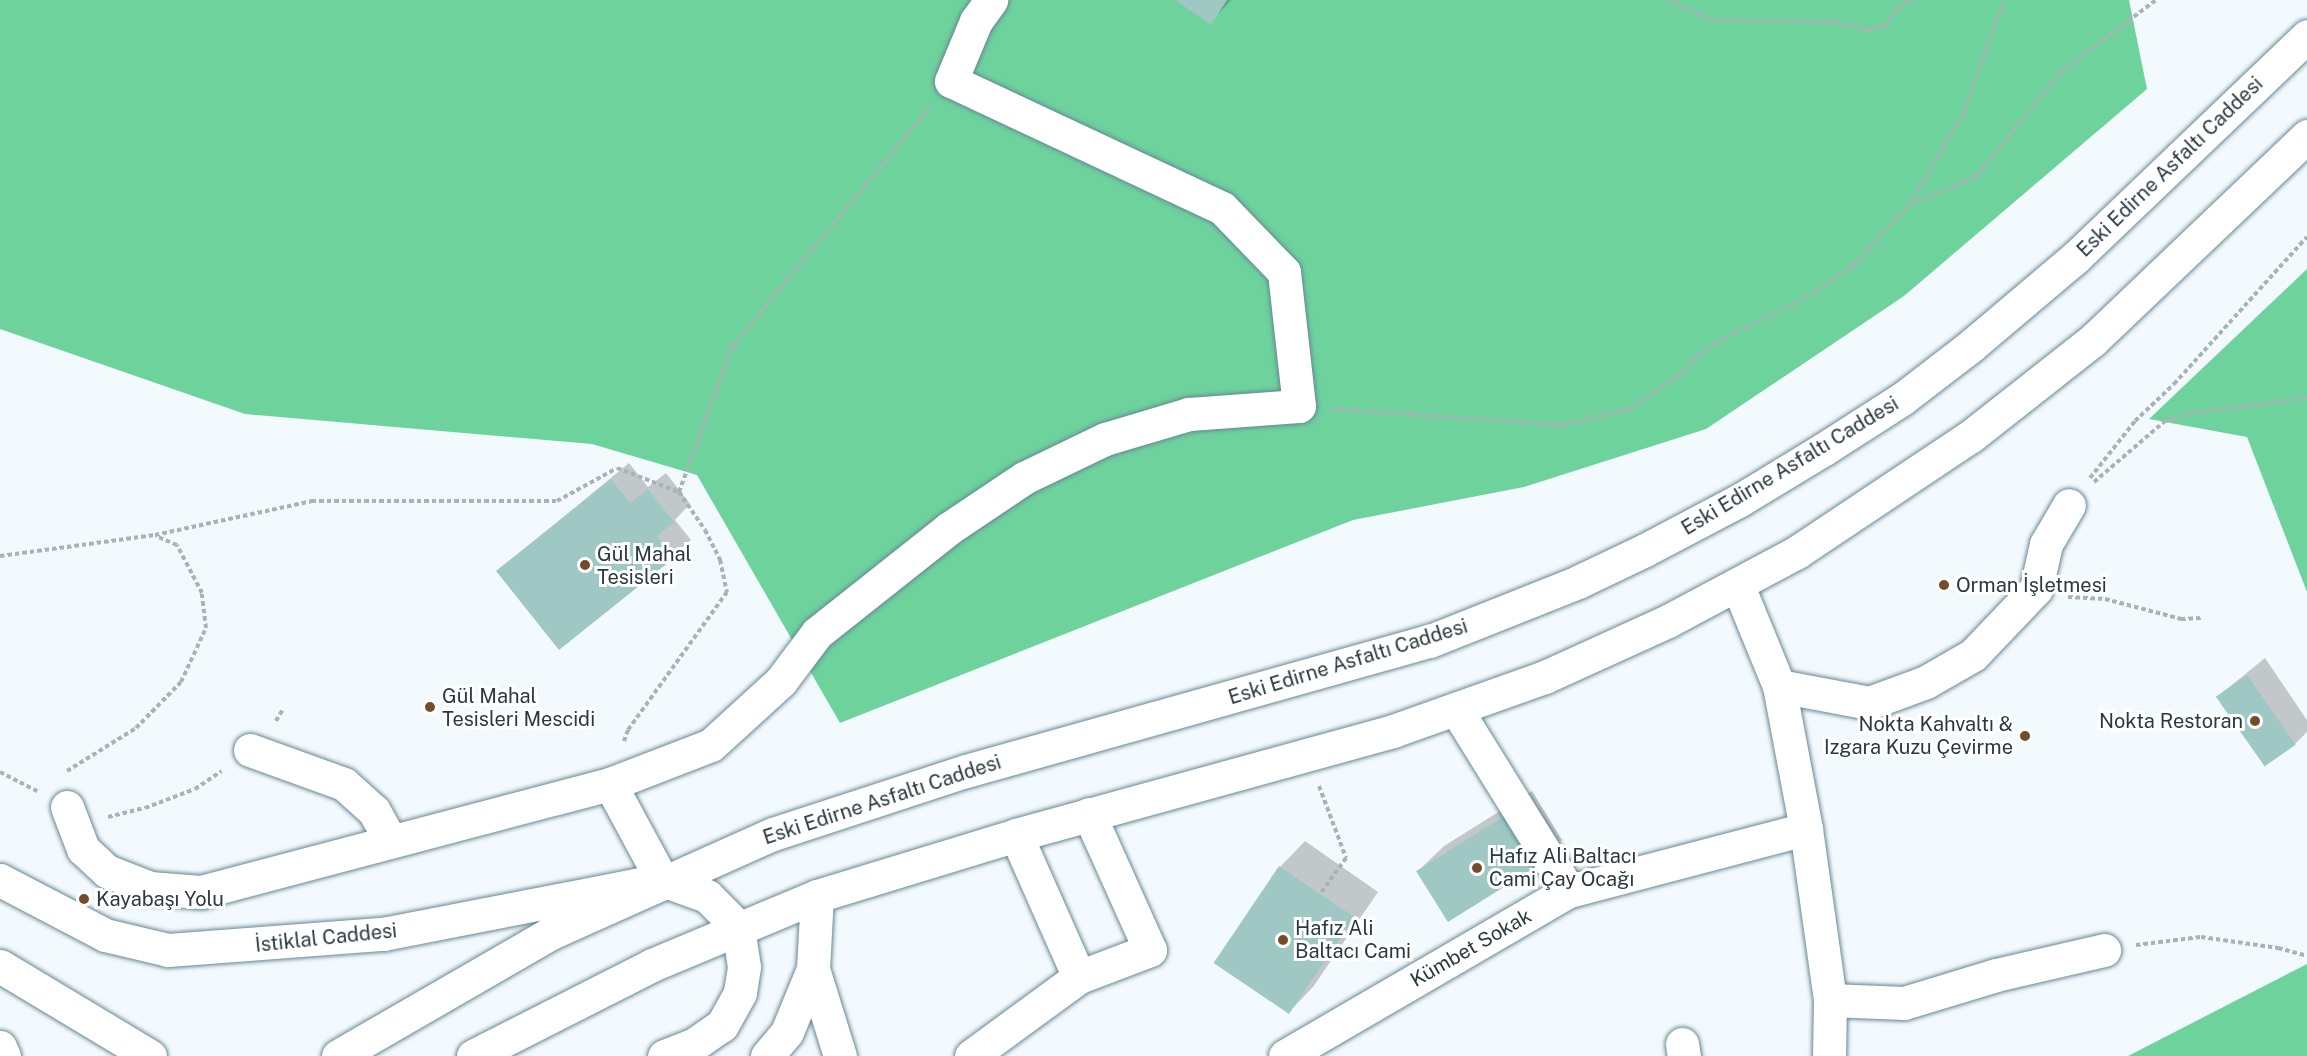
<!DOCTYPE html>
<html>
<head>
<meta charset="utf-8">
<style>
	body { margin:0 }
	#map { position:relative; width:2307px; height:1056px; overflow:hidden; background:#f3fafd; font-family:"Public Sans",sans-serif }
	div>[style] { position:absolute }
	.forest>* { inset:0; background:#6ed29d }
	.shadow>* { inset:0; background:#0003 }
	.building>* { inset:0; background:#9fc8c5; transform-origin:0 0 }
	.path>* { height:4px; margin-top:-2px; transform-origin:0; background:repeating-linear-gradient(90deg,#a9b3b7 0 4.5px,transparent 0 7.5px) }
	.roads { filter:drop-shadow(0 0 2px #668895) drop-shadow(0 0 2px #668895) }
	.minor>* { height:33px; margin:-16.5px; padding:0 16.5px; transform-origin:16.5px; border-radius:16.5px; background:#fff }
	.major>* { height:33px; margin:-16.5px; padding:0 16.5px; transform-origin:16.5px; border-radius:16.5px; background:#fff }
	.highway>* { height:33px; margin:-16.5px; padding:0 16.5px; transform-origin:16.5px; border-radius:16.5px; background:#fff }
	.dots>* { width:16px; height:16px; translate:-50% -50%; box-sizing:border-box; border:3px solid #fff; border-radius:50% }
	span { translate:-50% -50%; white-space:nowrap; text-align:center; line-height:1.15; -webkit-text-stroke:6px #fff; paint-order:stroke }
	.street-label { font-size:20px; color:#2a393f }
	.poi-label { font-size:20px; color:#2a393f }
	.left { translate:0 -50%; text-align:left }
	.right { translate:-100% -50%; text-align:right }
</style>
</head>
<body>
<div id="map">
	<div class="forest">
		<i style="clip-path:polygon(0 0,2129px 0,2147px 89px,1904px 296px,1706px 429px,1524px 487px,1353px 520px,840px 723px,697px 475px,592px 444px,245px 414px,0 329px)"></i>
		<i style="clip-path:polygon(2307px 269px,2307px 592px,2247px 437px,2149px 419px)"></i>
		<i style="clip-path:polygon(2307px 964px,2307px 1056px,2128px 1056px)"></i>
	</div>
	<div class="shadow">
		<i style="clip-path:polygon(1177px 0,1231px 0,1210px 23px)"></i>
		<i style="clip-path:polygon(629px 463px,648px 487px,666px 473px,690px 504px,675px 520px,691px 540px,559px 648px,498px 571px)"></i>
		<i style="clip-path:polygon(2265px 658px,2307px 720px,2307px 732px,2295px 744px,2217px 697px)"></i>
		<i style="clip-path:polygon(1532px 791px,1562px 840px,1537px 865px,1418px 871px,1444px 846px)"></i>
		<i style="clip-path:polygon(1305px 841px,1378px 892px,1313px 987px,1288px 1013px,1280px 867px)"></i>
	</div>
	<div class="building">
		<i style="clip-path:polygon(1175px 0,1227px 0,1211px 25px)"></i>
		<i style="clip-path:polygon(611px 479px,630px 503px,648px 489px,674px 522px,657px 536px,674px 558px,559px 650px,496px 571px)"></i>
		<i style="left:2247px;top:675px;width:85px;height:38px;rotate:55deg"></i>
		<i style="left:1506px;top:815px;width:60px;height:106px;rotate:58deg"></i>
		<i style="left:1279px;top:866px;width:91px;height:117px;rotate:34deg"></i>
	</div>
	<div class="path">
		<i style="left:1669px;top:0;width:46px;rotate:26deg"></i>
		<i style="left:1710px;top:20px;width:125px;rotate:0.9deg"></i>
		<i style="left:1835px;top:22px;width:33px;rotate:14deg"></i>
		<i style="left:1867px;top:30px;width:17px;rotate:-13deg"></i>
		<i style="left:1884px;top:26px;width:24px;rotate:-52deg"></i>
		<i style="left:1899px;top:7px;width:14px;rotate:-30deg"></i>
		<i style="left:1910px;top:205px;width:71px;rotate:-23.3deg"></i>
		<i style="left:1975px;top:177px;width:137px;rotate:-50.6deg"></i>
		<i style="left:2062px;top:71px;width:118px;rotate:-37.1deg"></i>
		<i style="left:1333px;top:409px;width:231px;rotate:4deg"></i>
		<i style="left:1563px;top:425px;width:68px;rotate:-13.6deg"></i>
		<i style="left:1629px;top:409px;width:58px;rotate:-33.7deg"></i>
		<i style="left:1677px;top:377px;width:32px;rotate:-46deg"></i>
		<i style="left:1699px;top:354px;width:22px;rotate:-34deg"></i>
		<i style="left:1717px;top:342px;width:106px;rotate:-26.8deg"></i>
		<i style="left:1812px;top:294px;width:50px;rotate:-34.3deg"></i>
		<i style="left:1853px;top:266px;width:83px;rotate:-47.4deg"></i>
		<i style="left:1909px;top:205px;width:106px;rotate:-59.3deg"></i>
		<i style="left:1963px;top:114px;width:121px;rotate:-70.2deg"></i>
		<i style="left:2090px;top:478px;width:73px;rotate:-51.7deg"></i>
		<i style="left:2135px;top:421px;width:54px;rotate:-43.5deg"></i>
		<i style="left:2174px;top:384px;width:198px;rotate:-47.9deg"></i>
		<i style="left:2094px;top:482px;width:94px;rotate:-40.7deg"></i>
		<i style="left:2165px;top:421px;width:30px;rotate:-15deg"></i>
		<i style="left:2194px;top:413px;width:114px;rotate:-7.6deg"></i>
		<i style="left:679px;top:492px;width:154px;rotate:-69.9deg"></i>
		<i style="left:732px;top:347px;width:311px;rotate:-50.5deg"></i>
		<i style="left:0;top:556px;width:156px;rotate:-7.7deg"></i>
		<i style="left:155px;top:535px;width:161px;rotate:-12.2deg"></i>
		<i style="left:312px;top:501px;width:245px"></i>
		<i style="left:557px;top:501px;width:68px;rotate:-28.8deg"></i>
		<i style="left:617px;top:468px;width:66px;rotate:21.2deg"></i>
		<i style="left:679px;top:492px;width:46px;rotate:55.6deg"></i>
		<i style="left:705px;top:530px;width:34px;rotate:63deg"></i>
		<i style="left:720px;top:560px;width:33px;rotate:78deg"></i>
		<i style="left:727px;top:592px;width:170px;rotate:125.7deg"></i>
		<i style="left:628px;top:730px;width:12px;rotate:110deg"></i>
		<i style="left:2068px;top:597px;width:37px;rotate:3deg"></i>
		<i style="left:2105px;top:599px;width:79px;rotate:14.7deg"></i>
		<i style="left:2181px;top:619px;width:21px;rotate:-3deg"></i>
		<i style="left:276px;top:721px;width:14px;rotate:-60deg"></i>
		<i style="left:67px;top:771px;width:81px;rotate:-31.9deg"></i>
		<i style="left:136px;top:728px;width:64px;rotate:-45.6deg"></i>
		<i style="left:181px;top:682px;width:60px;rotate:-65.2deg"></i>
		<i style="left:206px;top:628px;width:35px;rotate:-97deg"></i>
		<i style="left:202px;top:593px;width:54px;rotate:-117.5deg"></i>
		<i style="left:177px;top:545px;width:23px;rotate:-157deg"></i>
		<i style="left:0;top:772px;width:42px;rotate:27.2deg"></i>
		<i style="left:1319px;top:786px;width:77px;rotate:69.4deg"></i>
		<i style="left:1346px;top:858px;width:44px;rotate:125.8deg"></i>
		<i style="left:108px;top:817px;width:38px;rotate:-14deg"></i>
		<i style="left:145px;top:808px;width:53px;rotate:-20.8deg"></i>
		<i style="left:195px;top:789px;width:32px;rotate:-34deg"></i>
		<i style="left:2136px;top:945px;width:65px;rotate:-7deg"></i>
		<i style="left:2201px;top:937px;width:78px;rotate:8.1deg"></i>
		<i style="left:2278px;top:948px;width:30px;rotate:15deg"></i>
	</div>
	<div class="roads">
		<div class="minor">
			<i style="left:1738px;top:586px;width:108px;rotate:67.7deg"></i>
			<i style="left:1779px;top:686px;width:146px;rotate:79.3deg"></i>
			<i style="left:1806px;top:829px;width:173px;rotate:82deg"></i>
			<i style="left:1830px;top:1000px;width:56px;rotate:91deg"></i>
			<i style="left:1779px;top:686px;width:92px;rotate:10.7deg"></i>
			<i style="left:1869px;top:703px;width:61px;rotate:-20.2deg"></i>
			<i style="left:1926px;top:682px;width:54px;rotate:-29.9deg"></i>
			<i style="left:1973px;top:655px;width:91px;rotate:-46.3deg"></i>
			<i style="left:2036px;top:589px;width:46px;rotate:-77.5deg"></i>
			<i style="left:2046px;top:544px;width:45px;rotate:-59.5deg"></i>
			<i style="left:1456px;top:709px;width:214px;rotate:58.2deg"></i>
			<i style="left:250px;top:750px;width:100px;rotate:19.9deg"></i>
			<i style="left:344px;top:784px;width:40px;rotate:42deg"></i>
			<i style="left:374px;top:811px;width:35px;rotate:61deg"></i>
			<i style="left:610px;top:784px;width:109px;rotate:61.6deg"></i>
			<i style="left:67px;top:807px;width:45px;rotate:69.1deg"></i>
			<i style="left:83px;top:849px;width:33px;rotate:43deg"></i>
			<i style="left:107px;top:871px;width:46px;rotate:21.6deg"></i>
			<i style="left:150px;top:888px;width:51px;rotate:4.5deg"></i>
			<i style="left:201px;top:892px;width:423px;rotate:-14.8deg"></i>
			<i style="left:610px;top:784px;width:108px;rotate:-21.1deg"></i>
			<i style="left:711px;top:745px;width:95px;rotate:-42.4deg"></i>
			<i style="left:781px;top:681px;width:60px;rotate:-53.1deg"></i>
			<i style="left:817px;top:633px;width:167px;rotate:-38.4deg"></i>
			<i style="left:948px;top:529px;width:92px;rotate:-33.9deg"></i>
			<i style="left:1024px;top:478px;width:90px;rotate:-25.7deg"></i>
			<i style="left:1105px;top:439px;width:88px;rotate:-16.6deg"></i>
			<i style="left:1189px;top:414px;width:110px;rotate:-4.2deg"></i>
			<i style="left:1299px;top:406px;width:135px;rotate:-96.4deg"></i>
			<i style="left:1284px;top:272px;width:89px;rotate:-134.1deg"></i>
			<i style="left:1222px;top:208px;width:299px;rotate:-154.9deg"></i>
			<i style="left:951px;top:81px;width:65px;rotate:-67.4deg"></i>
			<i style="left:976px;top:21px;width:26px;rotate:-54deg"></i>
			<i style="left:1016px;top:835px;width:155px;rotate:66.1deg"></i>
			<i style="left:813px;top:969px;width:91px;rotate:72.8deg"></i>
			<i style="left:1830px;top:1000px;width:74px;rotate:2.3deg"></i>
			<i style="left:1904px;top:1003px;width:96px;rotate:-16.9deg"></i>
			<i style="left:1996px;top:975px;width:111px;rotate:-13deg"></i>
			<i style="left:1682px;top:1044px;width:12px;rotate:81deg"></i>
			<i style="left:767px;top:1056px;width:31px;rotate:-50deg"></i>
			<i style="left:787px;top:1032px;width:68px;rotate:-67.6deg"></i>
			<i style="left:813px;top:969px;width:73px;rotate:-86.9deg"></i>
			<i style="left:971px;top:1056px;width:134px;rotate:-36.2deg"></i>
			<i style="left:1079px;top:977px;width:76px;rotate:-20.8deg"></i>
			<i style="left:1150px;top:950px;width:149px;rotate:-114.2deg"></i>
			<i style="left:1285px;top:1056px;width:328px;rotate:-30.2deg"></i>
			<i style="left:1569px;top:891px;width:245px;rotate:-14.7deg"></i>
		</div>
		<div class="major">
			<i style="left:0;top:880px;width:119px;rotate:27.6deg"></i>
			<i style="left:105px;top:935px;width:65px;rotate:13.4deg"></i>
			<i style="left:168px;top:950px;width:216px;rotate:-4.3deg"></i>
			<i style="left:383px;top:934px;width:284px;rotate:-11deg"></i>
			<i style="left:662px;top:880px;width:48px;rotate:19.6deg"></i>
			<i style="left:707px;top:896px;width:44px;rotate:45deg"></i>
			<i style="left:738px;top:927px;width:40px;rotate:81.5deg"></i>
			<i style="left:744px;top:967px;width:26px;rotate:99deg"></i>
			<i style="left:740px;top:993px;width:37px;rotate:119deg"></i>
			<i style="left:722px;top:1025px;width:35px;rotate:145deg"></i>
			<i style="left:693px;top:1045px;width:31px;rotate:159deg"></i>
			<i style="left:0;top:966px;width:175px;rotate:31deg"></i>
			<i style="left:0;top:1047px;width:10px;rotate:66deg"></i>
		</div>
		<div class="highway">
			<i style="left:338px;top:1056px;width:244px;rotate:-30deg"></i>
			<i style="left:549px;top:934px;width:245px;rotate:-24.1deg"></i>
			<i style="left:773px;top:834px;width:203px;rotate:-18.1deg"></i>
			<i style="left:966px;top:771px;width:482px;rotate:-15.7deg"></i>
			<i style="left:1430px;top:641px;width:159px;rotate:-21.7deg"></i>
			<i style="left:1578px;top:582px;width:74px;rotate:-25.5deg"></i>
			<i style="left:1645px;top:550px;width:107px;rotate:-27.8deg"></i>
			<i style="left:1740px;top:500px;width:98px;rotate:-31.3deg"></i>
			<i style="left:1824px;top:449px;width:93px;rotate:-32.7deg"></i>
			<i style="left:1902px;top:399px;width:88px;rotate:-37.6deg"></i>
			<i style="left:1972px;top:345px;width:135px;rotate:-40.2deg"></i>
			<i style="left:2075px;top:258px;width:321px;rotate:-43.7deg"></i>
			<i style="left:473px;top:1056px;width:201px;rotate:-26.9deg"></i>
			<i style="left:652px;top:965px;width:179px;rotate:-22.7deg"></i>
			<i style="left:817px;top:896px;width:208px;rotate:-17deg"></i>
			<i style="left:1016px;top:835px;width:391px;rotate:-15.4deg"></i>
			<i style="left:1393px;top:731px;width:161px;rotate:-19.6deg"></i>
			<i style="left:1545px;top:677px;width:135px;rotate:-24.5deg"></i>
			<i style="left:1668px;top:621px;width:146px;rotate:-28.1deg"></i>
			<i style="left:1797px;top:552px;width:209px;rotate:-33.7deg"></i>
			<i style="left:1971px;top:436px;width:155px;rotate:-38.2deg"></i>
			<i style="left:2093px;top:340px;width:296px;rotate:-43.6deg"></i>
		</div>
	</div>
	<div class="dots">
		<i style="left:585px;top:565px;background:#734c2a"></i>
		<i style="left:1944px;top:585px;background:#734c2a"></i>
		<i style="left:430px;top:707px;background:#734c2a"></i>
		<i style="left:2255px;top:721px;background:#734c2a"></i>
		<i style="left:2025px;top:736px;background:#734c2a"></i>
		<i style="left:1477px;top:868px;background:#734c2a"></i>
		<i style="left:84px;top:899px;background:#734c2a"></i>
		<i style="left:1283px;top:940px;background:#734c2a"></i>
	</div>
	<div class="street-label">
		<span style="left:2170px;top:167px;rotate:-44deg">Eski Edirne Asfaltı Caddesi</span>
		<span style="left:1790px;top:466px;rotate:-31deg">Eski Edirne Asfaltı Caddesi</span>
		<span style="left:1348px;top:662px;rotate:-17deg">Eski Edirne Asfaltı Caddesi</span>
		<span style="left:882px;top:800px;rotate:-18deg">Eski Edirne Asfaltı Caddesi</span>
		<span style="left:326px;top:938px;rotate:-6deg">İstiklal Caddesi</span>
		<span style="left:1471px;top:948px;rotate:-30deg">Kümbet Sokak</span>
	</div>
	<div class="poi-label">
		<span class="left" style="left:597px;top:566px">Gül Mahal<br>Tesisleri</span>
		<span class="left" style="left:1956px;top:585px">Orman İşletmesi</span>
		<span class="left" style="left:442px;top:708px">Gül Mahal<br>Tesisleri Mescidi</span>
		<span class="right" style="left:2243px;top:721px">Nokta Restoran</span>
		<span class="right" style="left:2013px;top:736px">Nokta Kahvaltı &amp;<br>Izgara Kuzu Çevirme</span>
		<span class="left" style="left:1489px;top:868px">Hafız Ali Baltacı<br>Cami Çay Ocağı</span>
		<span class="left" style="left:96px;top:899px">Kayabaşı Yolu</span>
		<span class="left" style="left:1295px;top:940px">Hafız Ali<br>Baltacı Cami</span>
	</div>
</div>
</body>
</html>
